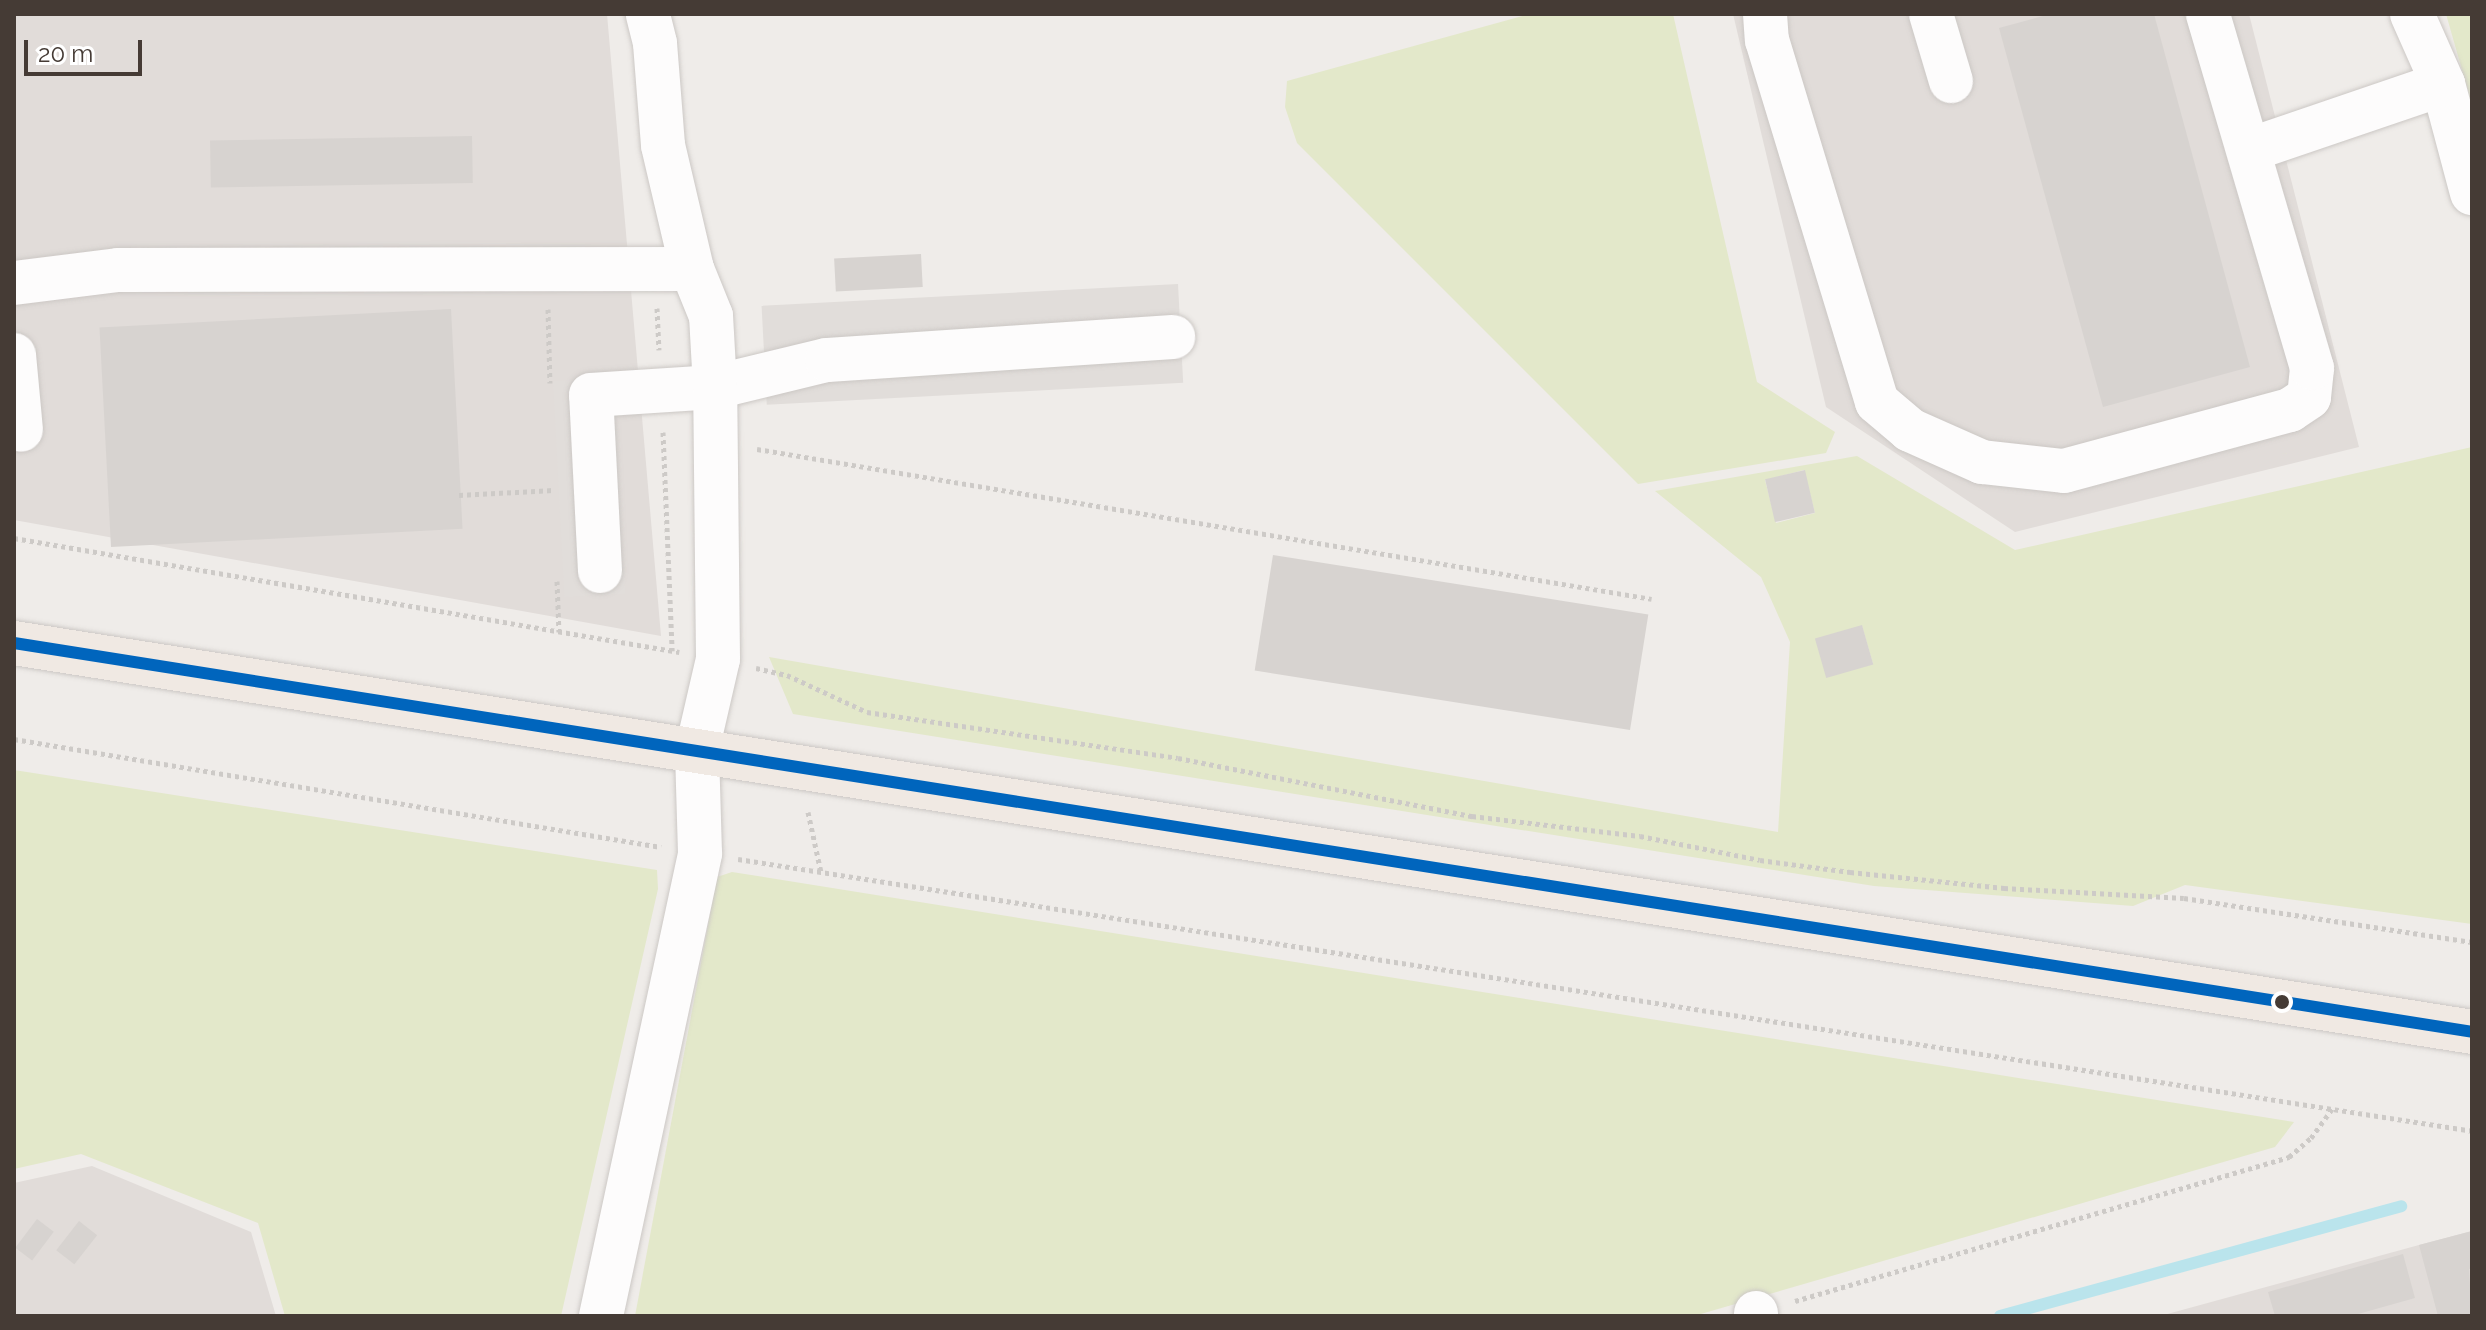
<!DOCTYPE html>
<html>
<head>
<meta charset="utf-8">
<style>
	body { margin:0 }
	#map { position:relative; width:2486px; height:1330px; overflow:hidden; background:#efece9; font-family:Raleway,sans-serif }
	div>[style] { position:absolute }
	.industrial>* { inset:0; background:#e1dcd9 }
	.green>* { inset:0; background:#e3e8ca }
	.parking>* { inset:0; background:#e1ddda; transform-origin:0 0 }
	.stream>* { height:12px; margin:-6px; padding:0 6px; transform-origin:6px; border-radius:6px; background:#bae4ec }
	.building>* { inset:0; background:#d7d3d0; transform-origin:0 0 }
	.path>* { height:5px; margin-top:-2.5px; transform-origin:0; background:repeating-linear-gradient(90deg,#cdcac7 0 4px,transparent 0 8px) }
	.roads { filter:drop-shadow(0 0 2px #ccc8c5) drop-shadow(0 0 2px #ccc8c5) }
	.minor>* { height:44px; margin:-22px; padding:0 22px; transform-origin:22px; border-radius:22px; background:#fdfcfc }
	.major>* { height:44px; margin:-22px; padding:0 22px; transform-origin:22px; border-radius:22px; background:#f0e9e3 }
	.bus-1>* { height:12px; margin:-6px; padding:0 6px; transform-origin:6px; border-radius:6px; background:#0065bd }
	.dots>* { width:22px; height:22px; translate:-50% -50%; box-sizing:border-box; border:4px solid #fff; border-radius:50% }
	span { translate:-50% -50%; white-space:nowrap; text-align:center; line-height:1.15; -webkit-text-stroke:6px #fff; paint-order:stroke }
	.frame { position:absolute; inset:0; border:16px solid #453b35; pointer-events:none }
	.scale { position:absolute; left:24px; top:40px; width:118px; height:36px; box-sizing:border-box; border:4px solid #453b35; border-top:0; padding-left:10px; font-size:24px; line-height:28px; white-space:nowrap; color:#453b35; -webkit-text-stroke:6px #fff; paint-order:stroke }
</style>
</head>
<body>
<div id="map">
	<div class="industrial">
		<i style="clip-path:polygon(607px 14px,661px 636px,14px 520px,14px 16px)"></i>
		<i style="clip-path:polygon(1733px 14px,2249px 14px,2359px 447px,2015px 532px,1826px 407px)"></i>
		<i style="clip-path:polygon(92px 1166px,251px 1232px,276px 1316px,14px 1316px,14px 1183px)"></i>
		<i style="clip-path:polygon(2472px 1231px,2472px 1316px,2160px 1316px,2419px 1245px)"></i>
	</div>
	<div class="green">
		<i style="clip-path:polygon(1530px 14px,1673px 14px,1757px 382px,1835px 432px,1826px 453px,1638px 484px,1297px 143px,1285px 107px,1287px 81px)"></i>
		<i style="clip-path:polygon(2446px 14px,2472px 14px,2472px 105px)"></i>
		<i style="clip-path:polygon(evenodd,2472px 447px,2472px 924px,2185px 885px,2133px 906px,1874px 886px,793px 714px,769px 657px,1778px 832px,1790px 642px,1761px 577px,1655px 491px,1857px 456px,2015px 550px,2472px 447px,1804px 470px,1815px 513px,1776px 523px,1765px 480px,1804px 470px,2472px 447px,1862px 626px,1873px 664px,1826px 677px,1862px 626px)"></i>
		<i style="clip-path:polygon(14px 770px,657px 870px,658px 889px,561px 1316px,285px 1316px,258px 1223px,81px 1154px,14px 1169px)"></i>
		<i style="clip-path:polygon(732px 872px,2294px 1122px,2275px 1147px,1694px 1316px,635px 1316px,717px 877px)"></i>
	</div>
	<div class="parking">
		<i style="left:1178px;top:284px;width:99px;height:417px;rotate:87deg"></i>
		<i style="left:614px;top:378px;width:216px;height:61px;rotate:87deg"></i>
	</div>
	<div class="stream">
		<i style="left:2000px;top:1316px;width:416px;rotate:-15.3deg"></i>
	</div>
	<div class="building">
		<i style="clip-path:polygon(2050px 14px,2154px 14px,2250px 367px,2103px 407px,1999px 28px)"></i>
		<i style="left:472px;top:136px;width:47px;height:262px;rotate:89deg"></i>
		<i style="left:921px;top:254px;width:33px;height:87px;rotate:87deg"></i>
		<i style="left:451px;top:309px;width:220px;height:352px;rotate:87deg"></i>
		<i style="left:1805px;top:470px;width:44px;height:41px;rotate:77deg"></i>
		<i style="left:1273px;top:555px;width:380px;height:117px;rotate:9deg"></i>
		<i style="left:1862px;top:625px;width:41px;height:49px;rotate:74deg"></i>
		<i style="left:37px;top:1219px;width:21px;height:36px;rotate:37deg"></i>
		<i style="left:79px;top:1221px;width:23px;height:37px;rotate:38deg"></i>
		<i style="clip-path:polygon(2472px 1231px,2472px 1268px,2469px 1269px,2472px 1316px,2438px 1316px,2419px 1245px)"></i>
		<i style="clip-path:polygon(2403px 1254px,2415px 1298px,2351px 1316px,2275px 1316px,2268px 1292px)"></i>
	</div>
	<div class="path">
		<i style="left:657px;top:308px;width:42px;rotate:87.3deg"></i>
		<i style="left:548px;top:309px;width:74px;rotate:88.5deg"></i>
		<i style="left:663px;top:432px;width:219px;rotate:87.6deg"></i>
		<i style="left:757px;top:449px;width:907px;rotate:9.51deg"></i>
		<i style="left:459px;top:495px;width:95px;rotate:-3deg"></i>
		<i style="left:14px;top:538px;width:675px;rotate:9.73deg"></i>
		<i style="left:557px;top:581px;width:51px;rotate:87.8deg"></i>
		<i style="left:756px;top:668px;width:32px;rotate:13deg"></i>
		<i style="left:787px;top:675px;width:88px;rotate:24.8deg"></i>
		<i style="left:867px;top:712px;width:314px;rotate:8.4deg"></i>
		<i style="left:1178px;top:758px;width:300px;rotate:11.2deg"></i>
		<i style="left:1472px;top:816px;width:169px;rotate:6.8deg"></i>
		<i style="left:1640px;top:836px;width:122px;rotate:11.3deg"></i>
		<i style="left:1760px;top:860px;width:91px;rotate:7.6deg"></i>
		<i style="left:1850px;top:872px;width:155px;rotate:5.9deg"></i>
		<i style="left:2004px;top:888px;width:180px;rotate:3.2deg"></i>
		<i style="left:2184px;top:898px;width:291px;rotate:8.7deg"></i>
		<i style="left:14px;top:739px;width:656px;rotate:9.48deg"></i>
		<i style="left:808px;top:812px;width:61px;rotate:77.8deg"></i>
		<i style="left:738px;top:859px;width:1755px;rotate:8.91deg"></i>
		<i style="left:1795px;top:1301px;width:515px;rotate:-16.25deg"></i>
		<i style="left:2289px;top:1157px;width:29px;rotate:-41deg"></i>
		<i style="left:2311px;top:1138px;width:36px;rotate:-54deg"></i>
	</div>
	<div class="roads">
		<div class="minor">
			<i style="left:1765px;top:14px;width:26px;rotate:86deg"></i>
			<i style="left:1767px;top:40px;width:378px;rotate:73.1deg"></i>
			<i style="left:1877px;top:402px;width:43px;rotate:40.3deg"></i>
			<i style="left:1910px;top:430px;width:79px;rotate:24deg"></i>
			<i style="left:1982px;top:462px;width:82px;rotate:6.3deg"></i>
			<i style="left:2064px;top:471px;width:234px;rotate:-15.1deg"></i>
			<i style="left:2290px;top:410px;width:23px;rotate:-34deg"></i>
			<i style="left:2309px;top:397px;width:29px;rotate:-84deg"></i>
			<i style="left:2312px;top:368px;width:369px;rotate:-106.4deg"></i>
			<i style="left:1931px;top:14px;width:70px;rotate:73.4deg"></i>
			<i style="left:2412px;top:14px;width:77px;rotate:66.1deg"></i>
			<i style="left:2443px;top:84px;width:113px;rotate:75.1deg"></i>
			<i style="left:2249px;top:150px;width:205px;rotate:-18.8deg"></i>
			<i style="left:14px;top:283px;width:105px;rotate:-7.1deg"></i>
			<i style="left:118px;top:270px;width:574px;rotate:-0.1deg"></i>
			<i style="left:14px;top:355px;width:75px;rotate:84.7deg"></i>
			<i style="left:600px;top:571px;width:176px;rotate:-92.9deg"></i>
			<i style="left:591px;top:395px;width:124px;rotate:-3.7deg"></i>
			<i style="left:715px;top:387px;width:115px;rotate:-13.6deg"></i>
			<i style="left:827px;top:360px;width:347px;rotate:-3.8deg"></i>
			<i style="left:1756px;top:1313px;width:3px;rotate:90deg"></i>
			<i style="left:601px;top:1316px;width:473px;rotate:-77.9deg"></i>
			<i style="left:700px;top:853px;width:103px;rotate:-91.7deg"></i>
			<i style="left:697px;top:750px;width:93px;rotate:-77deg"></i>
			<i style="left:718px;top:659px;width:272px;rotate:-90.6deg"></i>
			<i style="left:715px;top:387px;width:71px;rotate:-93.2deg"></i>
			<i style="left:711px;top:316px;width:51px;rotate:-112deg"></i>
			<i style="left:692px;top:269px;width:127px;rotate:-103.2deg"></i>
			<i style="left:663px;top:145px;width:102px;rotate:-94.5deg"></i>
			<i style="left:655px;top:43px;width:30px;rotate:-104deg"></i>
		</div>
		<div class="major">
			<i style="left:14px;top:643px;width:2489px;rotate:8.99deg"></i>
		</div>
	</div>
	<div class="bus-1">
		<i style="left:14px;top:643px;width:2489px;rotate:8.99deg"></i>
	</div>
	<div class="dots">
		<i style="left:2282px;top:1002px;background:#453b35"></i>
	</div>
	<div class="frame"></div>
	<div class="scale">20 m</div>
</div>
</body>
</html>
